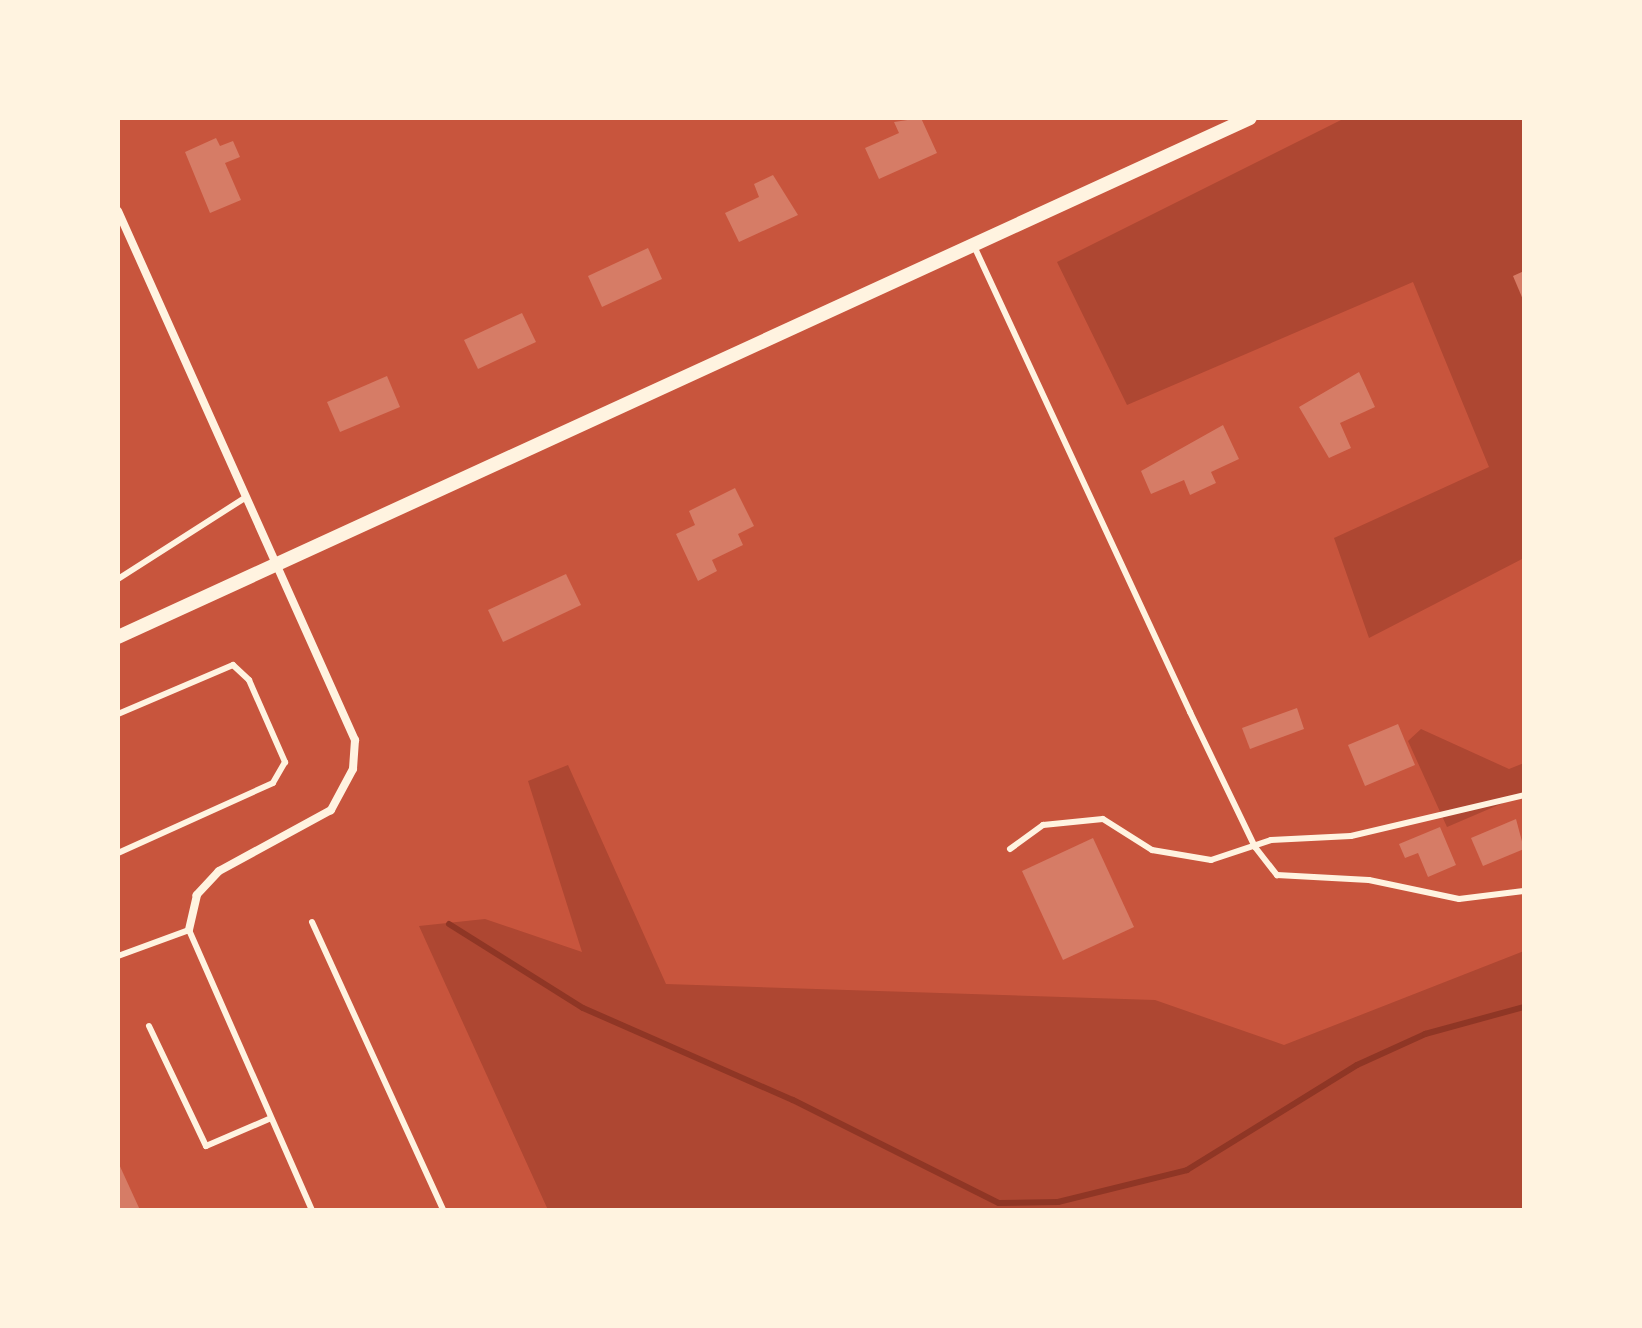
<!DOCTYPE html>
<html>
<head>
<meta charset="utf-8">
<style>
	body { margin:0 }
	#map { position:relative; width:1642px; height:1328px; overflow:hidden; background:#c8553d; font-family:"Alegreya Sans",sans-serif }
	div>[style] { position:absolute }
	.green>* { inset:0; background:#ae4732 }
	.stream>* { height:6px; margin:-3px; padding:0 3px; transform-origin:3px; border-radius:3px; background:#8f3625 }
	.building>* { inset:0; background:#d67c66 }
	.service>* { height:6px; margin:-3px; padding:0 3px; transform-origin:3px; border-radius:3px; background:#fff3e0 }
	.minor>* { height:8px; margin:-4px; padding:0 4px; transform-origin:4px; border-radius:4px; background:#fff3e0 }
	.tertiary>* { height:14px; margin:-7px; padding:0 7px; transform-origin:7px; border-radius:7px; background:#fff3e0 }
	span { translate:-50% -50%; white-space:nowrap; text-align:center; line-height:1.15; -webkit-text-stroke:6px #fff3e0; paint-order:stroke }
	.frame { position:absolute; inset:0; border:120px solid #fff3e0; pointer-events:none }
</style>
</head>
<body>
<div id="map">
	<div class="green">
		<div style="clip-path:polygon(1345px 118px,1524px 118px,1524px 558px,1369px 638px,1334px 538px,1489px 467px,1413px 282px,1127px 405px,1057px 262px)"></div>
		<div style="clip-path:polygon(1421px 729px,1509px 769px,1524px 763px,1524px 794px,1447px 827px,1408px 741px)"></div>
		<div style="clip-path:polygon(568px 765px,666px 984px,1155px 1000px,1284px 1045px,1524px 951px,1524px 1210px,548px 1210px,419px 926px,485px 919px,582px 952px,528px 781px)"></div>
	</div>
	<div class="stream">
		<div style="left:449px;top:924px;width:158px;rotate:32.1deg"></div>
		<div style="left:583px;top:1008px;width:229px;rotate:23.7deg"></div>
		<div style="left:793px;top:1100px;width:230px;rotate:26.6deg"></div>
		<div style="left:999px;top:1203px;width:59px;rotate:-1deg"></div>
		<div style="left:1058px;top:1202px;width:133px;rotate:-13.9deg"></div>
		<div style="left:1187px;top:1170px;width:200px;rotate:-31.7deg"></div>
		<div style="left:1357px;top:1065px;width:75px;rotate:-24.5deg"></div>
		<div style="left:1425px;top:1034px;width:103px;rotate:-15.3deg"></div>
	</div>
	<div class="building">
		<div style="clip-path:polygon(921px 118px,937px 153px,879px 179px,865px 148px,899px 133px,894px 122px)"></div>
		<div style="clip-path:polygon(216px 138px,220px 146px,233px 141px,240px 157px,225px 163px,241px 200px,210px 213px,185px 152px)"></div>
		<div style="clip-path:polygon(773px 175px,798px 215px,739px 242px,725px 213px,759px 197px,754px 184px)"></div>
		<div style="clip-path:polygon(648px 248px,662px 279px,602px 307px,588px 276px)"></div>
		<div style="clip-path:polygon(1524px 271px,1524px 302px,1513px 276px)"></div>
		<div style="clip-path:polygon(522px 313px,536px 342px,478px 369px,464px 340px)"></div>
		<div style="clip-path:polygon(1359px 372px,1375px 407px,1340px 423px,1351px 448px,1329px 458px,1299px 407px)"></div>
		<div style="clip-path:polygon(387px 376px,400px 407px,340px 432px,327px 402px)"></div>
		<div style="clip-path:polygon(1223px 425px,1239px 459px,1211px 472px,1216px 483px,1190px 495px,1184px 480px,1151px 494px,1141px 471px)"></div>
		<div style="clip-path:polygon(735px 488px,754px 526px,738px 534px,743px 545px,712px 560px,717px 571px,698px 581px,676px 534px,695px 525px,689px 511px)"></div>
		<div style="clip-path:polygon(566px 574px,581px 605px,503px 642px,488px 610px)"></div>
		<div style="clip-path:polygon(1297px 708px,1304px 729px,1250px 749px,1242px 728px)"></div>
		<div style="clip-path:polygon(1398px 724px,1415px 765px,1365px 786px,1348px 745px)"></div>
		<div style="clip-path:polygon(1516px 819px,1524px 849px,1483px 866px,1471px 838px)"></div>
		<div style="clip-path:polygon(1440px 827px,1456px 865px,1428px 877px,1418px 853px,1405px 858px,1399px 844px)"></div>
		<div style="clip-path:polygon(1093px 838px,1134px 927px,1063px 960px,1022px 871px)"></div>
		<div style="clip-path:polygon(118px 1162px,140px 1210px,118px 1210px)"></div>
	</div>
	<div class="service">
		<div style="left:974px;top:246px;width:514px;rotate:65.13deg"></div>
		<div style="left:1190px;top:712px;width:150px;rotate:64.3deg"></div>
		<div style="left:1255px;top:847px;width:36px;rotate:52deg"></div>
		<div style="left:1277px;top:875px;width:92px;rotate:3.1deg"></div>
		<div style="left:1369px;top:880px;width:92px;rotate:11.9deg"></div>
		<div style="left:1459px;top:899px;width:65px;rotate:-7deg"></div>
		<div style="left:118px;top:579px;width:152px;rotate:-32.6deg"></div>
		<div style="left:118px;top:714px;width:125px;rotate:-23.1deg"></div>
		<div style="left:233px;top:665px;width:22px;rotate:43deg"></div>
		<div style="left:249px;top:680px;width:90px;rotate:66.3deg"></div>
		<div style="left:285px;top:762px;width:24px;rotate:120deg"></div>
		<div style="left:273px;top:783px;width:170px;rotate:155.7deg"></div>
		<div style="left:1010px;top:849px;width:41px;rotate:-36deg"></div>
		<div style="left:1043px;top:825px;width:60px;rotate:-5.7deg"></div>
		<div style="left:1103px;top:819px;width:58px;rotate:32.3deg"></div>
		<div style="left:1152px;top:850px;width:60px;rotate:9.6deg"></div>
		<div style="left:1211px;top:860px;width:63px;rotate:-18.4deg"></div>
		<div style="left:1271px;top:840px;width:80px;rotate:-2.9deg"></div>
		<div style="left:1351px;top:836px;width:178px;rotate:-13.3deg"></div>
		<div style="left:312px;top:922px;width:316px;rotate:65.5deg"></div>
		<div style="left:118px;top:956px;width:76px;rotate:-20.1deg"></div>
		<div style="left:189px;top:930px;width:306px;rotate:66.3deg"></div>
		<div style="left:149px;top:1026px;width:133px;rotate:64.6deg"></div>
		<div style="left:206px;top:1146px;width:69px;rotate:-23.2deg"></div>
	</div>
	<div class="minor">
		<div style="left:118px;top:211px;width:580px;rotate:65.87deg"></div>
		<div style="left:355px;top:740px;width:29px;rotate:94deg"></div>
		<div style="left:353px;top:769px;width:47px;rotate:118.2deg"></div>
		<div style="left:331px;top:810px;width:128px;rotate:151.4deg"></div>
		<div style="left:219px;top:871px;width:33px;rotate:133deg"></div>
		<div style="left:197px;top:895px;width:36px;rotate:103deg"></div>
	</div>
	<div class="tertiary">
		<div style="left:118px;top:637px;width:1245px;rotate:-24.63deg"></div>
	</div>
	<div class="frame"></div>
</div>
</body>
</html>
